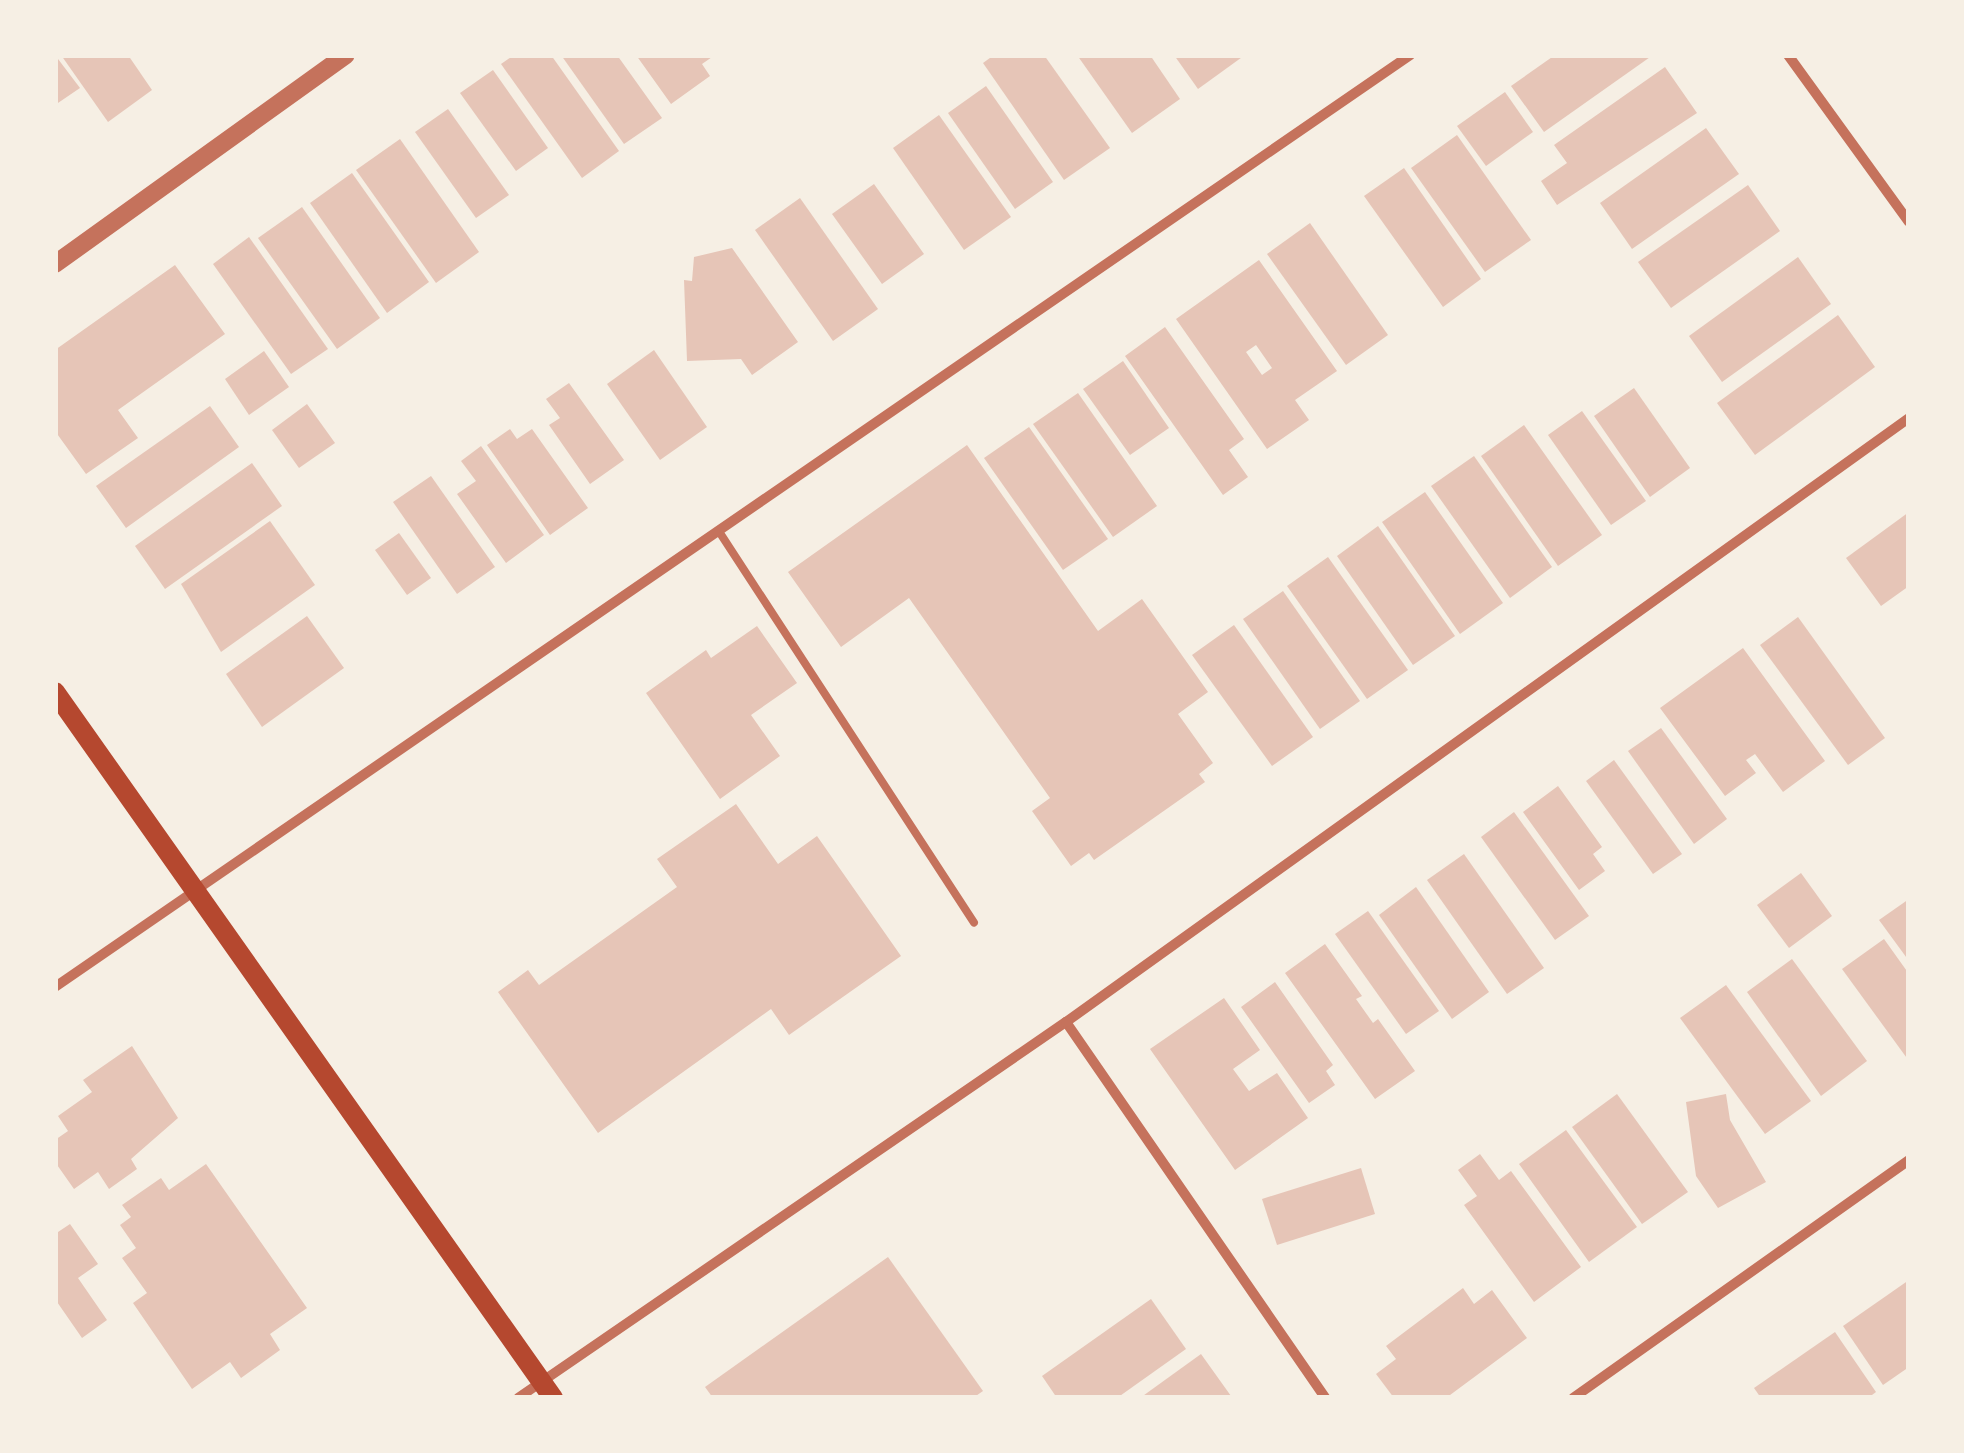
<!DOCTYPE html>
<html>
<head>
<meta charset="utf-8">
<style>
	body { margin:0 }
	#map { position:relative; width:1964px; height:1453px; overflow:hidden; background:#f6efe4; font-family:Karla,sans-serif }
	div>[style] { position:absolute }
	.building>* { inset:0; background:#e6c5b7 }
	.service>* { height:8px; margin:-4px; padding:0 4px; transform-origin:4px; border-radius:4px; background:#c5725c }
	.minor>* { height:10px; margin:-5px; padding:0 5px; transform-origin:5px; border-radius:5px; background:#c5725c }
	.tertiary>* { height:18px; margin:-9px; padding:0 9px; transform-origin:9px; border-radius:9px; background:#c5725c }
	.secondary>* { height:20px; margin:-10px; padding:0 10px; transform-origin:10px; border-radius:10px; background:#b5482f }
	span { translate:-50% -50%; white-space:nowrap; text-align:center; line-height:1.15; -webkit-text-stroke:8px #f6efe4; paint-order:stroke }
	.frame { position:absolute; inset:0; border:58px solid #f6efe4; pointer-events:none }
</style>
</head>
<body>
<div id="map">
	<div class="building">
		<div style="clip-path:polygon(55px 55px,80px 88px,55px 105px)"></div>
		<div style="clip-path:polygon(61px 55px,128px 55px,152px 90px,108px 122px)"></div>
		<div style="clip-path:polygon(514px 55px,551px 55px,619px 151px,582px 178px,501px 64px)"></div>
		<div style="clip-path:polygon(561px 55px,617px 55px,662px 118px,624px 144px)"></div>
		<div style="clip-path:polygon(636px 55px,715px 55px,702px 64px,710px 76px,671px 104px)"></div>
		<div style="clip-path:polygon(994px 55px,1044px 55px,1110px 148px,1064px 180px,983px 63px)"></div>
		<div style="clip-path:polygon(1077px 55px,1150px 55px,1180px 99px,1132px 133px)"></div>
		<div style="clip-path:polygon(1174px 55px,1245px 55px,1198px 89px)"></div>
		<div style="clip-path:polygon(1555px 55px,1653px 55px,1544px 132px,1511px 86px)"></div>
		<div style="clip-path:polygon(1665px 67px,1697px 113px,1557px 205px,1541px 181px,1567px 163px,1554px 145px)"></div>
		<div style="clip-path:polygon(493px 70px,548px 148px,516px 171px,460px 93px)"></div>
		<div style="clip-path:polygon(986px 86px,1053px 182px,1015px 209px,948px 113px)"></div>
		<div style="clip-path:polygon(1505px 92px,1533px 132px,1486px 166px,1457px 126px)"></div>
		<div style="clip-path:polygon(448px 109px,509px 195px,476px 218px,415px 132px)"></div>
		<div style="clip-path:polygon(939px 115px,1011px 217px,964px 250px,893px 148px)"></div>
		<div style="clip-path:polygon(1706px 128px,1739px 174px,1632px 249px,1600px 203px)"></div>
		<div style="clip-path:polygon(1457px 135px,1531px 240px,1485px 272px,1411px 168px)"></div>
		<div style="clip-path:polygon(400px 139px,479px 252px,436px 283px,356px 170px)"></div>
		<div style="clip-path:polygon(1404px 168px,1481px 279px,1443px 307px,1364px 196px)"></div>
		<div style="clip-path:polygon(352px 173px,429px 282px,387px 313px,310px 203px)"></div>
		<div style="clip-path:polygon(874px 184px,924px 254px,882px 284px,832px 214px)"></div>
		<div style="clip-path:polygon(1748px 185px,1780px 231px,1671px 308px,1638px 262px)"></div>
		<div style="clip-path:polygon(800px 198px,878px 309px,833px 341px,755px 230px)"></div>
		<div style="clip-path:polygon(302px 207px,380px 318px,337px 349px,258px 238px)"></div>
		<div style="clip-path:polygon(1310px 223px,1388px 335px,1346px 365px,1267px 254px)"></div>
		<div style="clip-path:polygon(249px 237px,328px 349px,291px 374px,213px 264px)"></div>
		<div style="clip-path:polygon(732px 248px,798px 342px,752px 375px,741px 359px,687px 361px,684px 280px,692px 281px,694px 257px)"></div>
		<div style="clip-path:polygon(1798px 257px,1831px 304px,1722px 382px,1689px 336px)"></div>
		<div style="clip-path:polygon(evenodd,1259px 260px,1337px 371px,1295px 400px,1309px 420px,1267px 449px,1176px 319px,1259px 260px,1256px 345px,1272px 368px,1262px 375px,1246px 352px,1256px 345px)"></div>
		<div style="clip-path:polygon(175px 265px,225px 334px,118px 410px,138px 438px,86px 474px,55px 431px,55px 350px)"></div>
		<div style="clip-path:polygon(1838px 315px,1875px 367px,1755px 455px,1717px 403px)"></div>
		<div style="clip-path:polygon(1165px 327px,1244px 439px,1229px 450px,1248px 477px,1223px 495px,1125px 356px)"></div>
		<div style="clip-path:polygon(654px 350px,707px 427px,660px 460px,607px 384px)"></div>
		<div style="clip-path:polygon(264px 351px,289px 387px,249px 415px,225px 379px)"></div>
		<div style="clip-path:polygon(1123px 361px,1169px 428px,1130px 455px,1083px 389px)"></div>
		<div style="clip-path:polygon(569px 383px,624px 460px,590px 484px,549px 425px,560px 418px,546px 399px)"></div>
		<div style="clip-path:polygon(1634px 388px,1690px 468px,1650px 497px,1594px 416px)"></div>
		<div style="clip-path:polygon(1078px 393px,1157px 506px,1113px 537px,1033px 424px)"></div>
		<div style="clip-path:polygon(307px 404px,335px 443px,299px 468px,272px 430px)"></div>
		<div style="clip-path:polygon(210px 406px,239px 447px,126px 528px,96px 486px)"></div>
		<div style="clip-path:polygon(1582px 411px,1646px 501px,1611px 525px,1548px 435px)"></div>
		<div style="clip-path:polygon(1524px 425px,1602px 535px,1558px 566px,1481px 456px)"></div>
		<div style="clip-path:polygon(1029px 427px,1108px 539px,1063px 570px,984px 458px)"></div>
		<div style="clip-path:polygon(510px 429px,517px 439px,532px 429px,588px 508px,550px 535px,487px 445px)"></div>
		<div style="clip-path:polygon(967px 445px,1098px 631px,1142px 599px,1208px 692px,1178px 714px,1213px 763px,1199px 774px,1205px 782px,1094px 860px,1089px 853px,1071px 866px,1032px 811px,1050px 798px,909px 598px,841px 647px,788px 572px)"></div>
		<div style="clip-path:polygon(481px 446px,544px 535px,506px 563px,457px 494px,476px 481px,461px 461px)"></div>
		<div style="clip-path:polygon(1474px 456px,1552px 567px,1510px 598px,1431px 486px)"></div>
		<div style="clip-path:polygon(252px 463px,282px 506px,165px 589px,135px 546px)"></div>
		<div style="clip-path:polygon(431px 476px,495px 567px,457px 594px,393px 502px)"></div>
		<div style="clip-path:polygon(1425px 492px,1503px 603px,1460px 634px,1382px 522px)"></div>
		<div style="clip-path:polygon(1909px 512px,1909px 586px,1881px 606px,1846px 558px)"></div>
		<div style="clip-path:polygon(270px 521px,315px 585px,221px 652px,181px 584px)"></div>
		<div style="clip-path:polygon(1378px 526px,1455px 636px,1413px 665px,1337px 556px)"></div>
		<div style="clip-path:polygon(399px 533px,431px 578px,407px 595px,375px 550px)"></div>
		<div style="clip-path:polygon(1328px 557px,1408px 670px,1367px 699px,1287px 586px)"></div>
		<div style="clip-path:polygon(1283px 591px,1360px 701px,1320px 729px,1243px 619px)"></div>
		<div style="clip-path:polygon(307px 616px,344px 668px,262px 727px,226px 674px)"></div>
		<div style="clip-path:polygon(1798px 617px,1885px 738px,1848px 765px,1760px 645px)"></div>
		<div style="clip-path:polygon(1234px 625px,1313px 737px,1272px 766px,1192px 655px)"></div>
		<div style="clip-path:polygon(757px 626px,797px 683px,751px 715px,780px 756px,720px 799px,646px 693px,706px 650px,711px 658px)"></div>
		<div style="clip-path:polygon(1743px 648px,1825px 761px,1783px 792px,1755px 754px,1746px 760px,1756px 773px,1725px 796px,1660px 708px)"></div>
		<div style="clip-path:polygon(1661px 728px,1727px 819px,1694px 844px,1628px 751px)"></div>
		<div style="clip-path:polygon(1614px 760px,1682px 854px,1653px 874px,1586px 781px)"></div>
		<div style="clip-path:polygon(1558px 786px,1602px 847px,1593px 854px,1605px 871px,1579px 890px,1523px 812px)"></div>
		<div style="clip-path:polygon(736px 804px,778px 864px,817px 836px,901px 956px,789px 1035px,771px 1009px,598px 1133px,498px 992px,528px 970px,539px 985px,677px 887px,657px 859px)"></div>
		<div style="clip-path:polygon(1514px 812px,1589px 916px,1555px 940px,1481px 837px)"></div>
		<div style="clip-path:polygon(1464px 854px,1544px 968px,1507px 994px,1427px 880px)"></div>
		<div style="clip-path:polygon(1801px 873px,1832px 916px,1789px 948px,1757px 905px)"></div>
		<div style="clip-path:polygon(1416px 887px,1489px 992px,1452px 1019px,1379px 915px)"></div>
		<div style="clip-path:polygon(1909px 899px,1909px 961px,1879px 920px)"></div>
		<div style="clip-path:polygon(1368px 911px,1439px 1011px,1406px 1034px,1335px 934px)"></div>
		<div style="clip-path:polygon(1884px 939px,1909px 974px,1909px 1061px,1842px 969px)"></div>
		<div style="clip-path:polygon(1325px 944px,1362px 996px,1356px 999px,1373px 1023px,1378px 1019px,1415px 1071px,1375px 1099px,1285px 973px)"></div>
		<div style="clip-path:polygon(1792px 959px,1867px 1061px,1821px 1096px,1747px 992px)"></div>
		<div style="clip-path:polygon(1275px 982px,1333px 1065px,1326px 1071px,1335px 1085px,1309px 1103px,1241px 1007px)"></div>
		<div style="clip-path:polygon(1726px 985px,1811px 1101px,1765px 1134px,1680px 1018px)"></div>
		<div style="clip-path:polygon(1224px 998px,1260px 1050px,1233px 1069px,1249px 1091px,1277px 1073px,1308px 1118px,1235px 1170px,1150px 1049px)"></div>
		<div style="clip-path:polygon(132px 1046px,178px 1118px,131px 1159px,137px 1169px,109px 1189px,98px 1172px,74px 1189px,55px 1162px,55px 1140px,68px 1131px,58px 1116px,92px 1092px,83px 1080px)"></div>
		<div style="clip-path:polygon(1617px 1094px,1688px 1192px,1642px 1224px,1572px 1127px)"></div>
		<div style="clip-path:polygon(1726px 1094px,1730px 1120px,1766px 1182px,1718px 1208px,1696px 1176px,1686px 1102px)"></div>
		<div style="clip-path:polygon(1566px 1130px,1637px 1227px,1589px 1262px,1519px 1164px)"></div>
		<div style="clip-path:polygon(1480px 1154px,1499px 1180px,1511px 1171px,1581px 1267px,1534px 1302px,1464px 1205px,1477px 1196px,1458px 1170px)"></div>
		<div style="clip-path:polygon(206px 1164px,307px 1308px,270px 1334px,280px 1350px,241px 1378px,230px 1362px,192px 1389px,133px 1303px,147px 1293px,122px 1258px,136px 1248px,120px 1225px,131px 1217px,122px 1205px,161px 1178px,169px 1190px)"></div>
		<div style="clip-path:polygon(1361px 1168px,1375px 1214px,1277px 1245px,1262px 1199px)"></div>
		<div style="clip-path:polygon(70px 1224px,98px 1264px,78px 1278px,107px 1320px,82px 1338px,55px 1299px,55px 1234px)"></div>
		<div style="clip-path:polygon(888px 1257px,983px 1391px,973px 1398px,713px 1398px,705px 1387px)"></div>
		<div style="clip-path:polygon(1909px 1280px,1909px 1367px,1883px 1385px,1843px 1326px)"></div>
		<div style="clip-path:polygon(1463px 1288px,1474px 1304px,1492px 1290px,1527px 1338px,1446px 1398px,1394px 1398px,1376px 1374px,1396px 1359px,1386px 1346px)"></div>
		<div style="clip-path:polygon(1151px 1299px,1186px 1349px,1117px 1398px,1057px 1398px,1042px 1376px)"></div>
		<div style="clip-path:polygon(1835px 1332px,1876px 1392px,1868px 1398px,1761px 1398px,1754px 1388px)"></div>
		<div style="clip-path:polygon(1201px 1354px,1231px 1396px,1140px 1398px)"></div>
	</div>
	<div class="service">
		<div style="left:720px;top:533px;width:465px;rotate:56.9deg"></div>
	</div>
	<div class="minor">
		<div style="left:1788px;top:55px;width:206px;rotate:54.1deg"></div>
		<div style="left:55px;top:987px;width:1645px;rotate:-34.52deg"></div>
		<div style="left:1066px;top:1022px;width:457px;rotate:55.4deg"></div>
		<div style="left:518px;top:1398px;width:665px;rotate:-34.46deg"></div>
		<div style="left:1066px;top:1022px;width:1037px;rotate:-35.62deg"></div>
		<div style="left:1573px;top:1398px;width:412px;rotate:-35.3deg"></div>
	</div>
	<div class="tertiary">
		<div style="left:55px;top:264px;width:358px;rotate:-35.7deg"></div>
	</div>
	<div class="secondary">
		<div style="left:55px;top:692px;width:864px;rotate:54.8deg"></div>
	</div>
	<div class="frame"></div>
</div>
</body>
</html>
